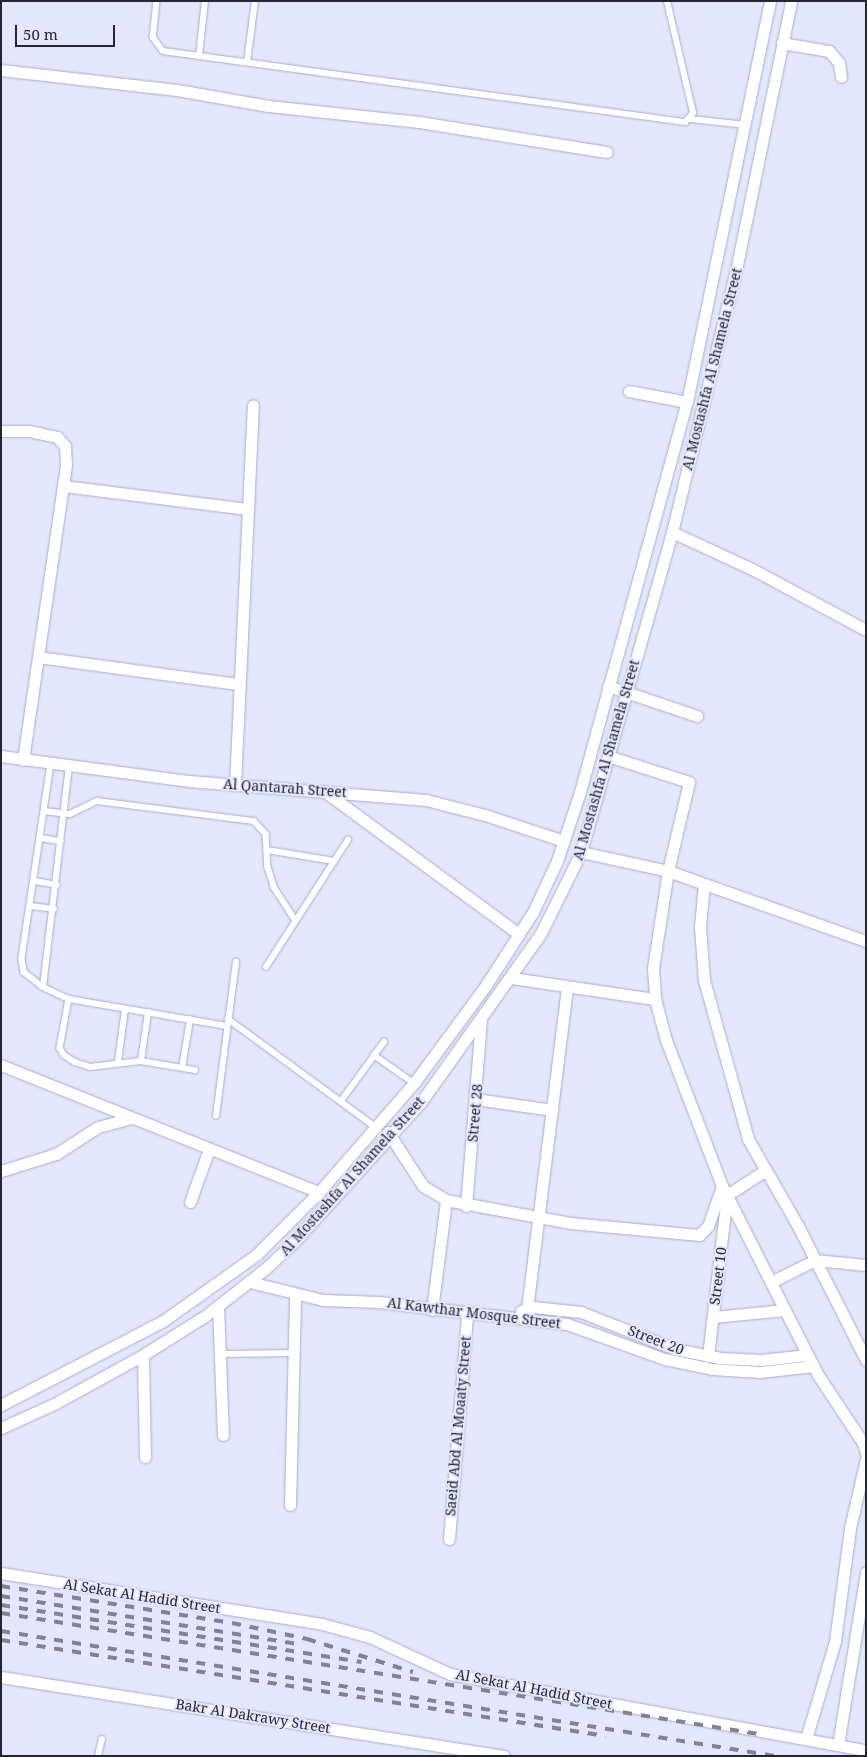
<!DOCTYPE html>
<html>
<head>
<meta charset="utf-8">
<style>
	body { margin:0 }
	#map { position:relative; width:867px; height:1757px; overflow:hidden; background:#e4e7fd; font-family:"Noto Serif",serif }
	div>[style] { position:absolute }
	.roads { filter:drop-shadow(0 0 1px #a8adcf) drop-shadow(0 0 1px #a8adcf) }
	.service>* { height:5.5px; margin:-2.75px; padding:0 2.75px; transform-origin:2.75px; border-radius:2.75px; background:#fff }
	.minor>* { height:11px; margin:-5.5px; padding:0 5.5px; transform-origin:5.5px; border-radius:5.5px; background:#fff }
	.rail>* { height:4px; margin-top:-2px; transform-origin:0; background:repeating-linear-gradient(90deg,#818395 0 9px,transparent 0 18px) }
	span { translate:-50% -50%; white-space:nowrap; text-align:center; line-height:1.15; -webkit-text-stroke:4px #e4e7fd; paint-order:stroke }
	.street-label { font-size:14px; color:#242633 }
	.frame { position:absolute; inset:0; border:2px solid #242633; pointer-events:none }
	.scale { position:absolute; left:15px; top:25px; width:100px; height:22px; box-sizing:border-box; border:2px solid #242633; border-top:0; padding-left:6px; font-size:15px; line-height:18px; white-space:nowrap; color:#242633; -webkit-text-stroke:4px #e4e7fd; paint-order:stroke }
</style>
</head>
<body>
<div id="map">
	<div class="roads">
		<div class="service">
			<div style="left:157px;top:1px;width:36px;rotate:96deg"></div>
			<div style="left:153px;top:37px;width:17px;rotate:54deg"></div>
			<div style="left:163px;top:51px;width:527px;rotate:7.75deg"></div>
			<div style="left:685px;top:122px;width:12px;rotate:-48deg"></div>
			<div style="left:693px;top:113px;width:115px;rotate:-103.1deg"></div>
			<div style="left:199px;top:56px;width:55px;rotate:-83.8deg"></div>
			<div style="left:247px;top:62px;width:62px;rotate:-82.5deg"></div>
			<div style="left:691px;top:119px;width:55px;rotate:6.2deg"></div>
			<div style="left:51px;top:764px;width:197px;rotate:98.5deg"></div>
			<div style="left:22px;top:959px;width:13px;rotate:81deg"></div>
			<div style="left:24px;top:972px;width:24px;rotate:38deg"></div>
			<div style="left:43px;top:987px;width:29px;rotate:25deg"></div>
			<div style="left:69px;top:999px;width:160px;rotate:9.7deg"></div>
			<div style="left:44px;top:811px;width:26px;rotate:7deg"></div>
			<div style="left:70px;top:814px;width:30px;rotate:-26deg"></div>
			<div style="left:97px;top:801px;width:158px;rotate:7.3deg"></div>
			<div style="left:254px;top:821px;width:18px;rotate:47deg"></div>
			<div style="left:266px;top:834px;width:33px;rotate:87deg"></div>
			<div style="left:268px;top:867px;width:21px;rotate:73deg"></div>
			<div style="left:274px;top:887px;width:40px;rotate:57.1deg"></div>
			<div style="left:41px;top:838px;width:20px;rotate:9deg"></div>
			<div style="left:267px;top:850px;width:68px;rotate:9.3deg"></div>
			<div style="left:35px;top:881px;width:22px;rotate:10deg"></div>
			<div style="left:31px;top:906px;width:23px;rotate:7deg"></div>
			<div style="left:266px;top:967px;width:151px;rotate:-57.2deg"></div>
			<div style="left:43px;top:987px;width:223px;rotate:-83.3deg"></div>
			<div style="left:69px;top:999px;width:50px;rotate:100.4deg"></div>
			<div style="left:60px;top:1048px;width:8px;rotate:60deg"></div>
			<div style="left:64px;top:1055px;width:13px;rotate:32deg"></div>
			<div style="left:75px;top:1062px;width:16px;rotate:18deg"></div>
			<div style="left:90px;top:1067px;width:51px;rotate:-6.7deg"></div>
			<div style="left:141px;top:1061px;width:55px;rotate:9.5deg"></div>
			<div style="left:228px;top:1019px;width:185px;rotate:36.2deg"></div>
			<div style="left:374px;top:1055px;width:49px;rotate:35deg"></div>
			<div style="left:141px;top:1061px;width:49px;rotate:-81.7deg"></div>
			<div style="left:118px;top:1062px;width:53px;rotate:-82.5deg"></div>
			<div style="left:182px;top:1068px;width:49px;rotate:-80.5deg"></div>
			<div style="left:341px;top:1101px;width:73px;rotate:-53.9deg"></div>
			<div style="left:216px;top:1116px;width:155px;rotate:-82.6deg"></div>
			<div style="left:220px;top:1354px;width:74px;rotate:-0.8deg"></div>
			<div style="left:98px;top:1756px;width:17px;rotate:-77deg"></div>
		</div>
		<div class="minor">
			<div style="left:782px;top:43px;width:48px;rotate:9.7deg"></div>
			<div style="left:829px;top:51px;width:16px;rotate:50deg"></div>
			<div style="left:839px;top:63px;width:14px;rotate:82deg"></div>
			<div style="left:1px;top:70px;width:177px;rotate:6.5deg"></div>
			<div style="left:177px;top:90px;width:93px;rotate:9.9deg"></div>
			<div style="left:269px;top:106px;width:151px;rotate:6.1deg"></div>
			<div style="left:419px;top:122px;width:190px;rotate:9.1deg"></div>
			<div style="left:629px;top:391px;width:59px;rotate:10.7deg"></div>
			<div style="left:1px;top:431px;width:28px"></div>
			<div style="left:29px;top:431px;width:29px;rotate:12deg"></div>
			<div style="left:57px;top:437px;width:12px;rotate:48deg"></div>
			<div style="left:65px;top:446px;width:19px;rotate:87deg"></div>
			<div style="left:66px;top:465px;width:298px;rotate:98.3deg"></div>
			<div style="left:63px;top:486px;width:186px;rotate:7.1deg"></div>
			<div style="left:672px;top:532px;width:88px;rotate:24.8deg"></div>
			<div style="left:752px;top:569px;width:129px;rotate:28.2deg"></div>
			<div style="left:38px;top:657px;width:203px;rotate:7.7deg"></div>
			<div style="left:608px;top:686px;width:94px;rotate:18.6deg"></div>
			<div style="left:1px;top:756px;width:190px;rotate:7.6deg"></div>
			<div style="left:189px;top:781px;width:238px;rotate:4.6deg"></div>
			<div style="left:426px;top:800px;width:61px;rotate:14.3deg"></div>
			<div style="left:485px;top:815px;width:83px;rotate:18.2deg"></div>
			<div style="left:608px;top:756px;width:85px;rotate:17.8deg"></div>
			<div style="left:689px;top:782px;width:91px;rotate:103.3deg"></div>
			<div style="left:668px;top:871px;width:98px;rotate:98.8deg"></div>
			<div style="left:653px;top:968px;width:31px;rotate:86deg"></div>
			<div style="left:655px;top:999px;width:42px;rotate:75deg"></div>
			<div style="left:666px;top:1040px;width:156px;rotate:69deg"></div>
			<div style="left:722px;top:1186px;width:212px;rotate:63.1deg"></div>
			<div style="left:818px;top:1375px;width:82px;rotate:56.5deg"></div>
			<div style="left:863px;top:1443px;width:10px;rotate:73deg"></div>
			<div style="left:235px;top:785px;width:380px;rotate:-87.3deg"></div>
			<div style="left:324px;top:791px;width:242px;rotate:36.3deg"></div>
			<div style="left:581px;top:852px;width:89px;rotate:12.3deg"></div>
			<div style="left:668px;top:871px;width:210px;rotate:19.5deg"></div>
			<div style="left:704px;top:884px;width:43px;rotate:95.3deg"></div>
			<div style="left:700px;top:927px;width:53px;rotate:85.7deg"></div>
			<div style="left:704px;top:980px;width:165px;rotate:74.5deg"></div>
			<div style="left:748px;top:1139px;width:100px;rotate:60.1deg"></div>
			<div style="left:798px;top:1226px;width:150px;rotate:63.1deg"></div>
			<div style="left:512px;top:978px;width:145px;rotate:8.4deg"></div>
			<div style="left:1px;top:1065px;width:342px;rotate:21.8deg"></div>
			<div style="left:476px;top:1099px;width:77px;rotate:8.2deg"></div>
			<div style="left:388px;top:1132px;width:64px;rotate:57.1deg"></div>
			<div style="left:423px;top:1186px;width:27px;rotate:31deg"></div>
			<div style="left:446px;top:1200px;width:126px;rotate:10.5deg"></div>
			<div style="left:570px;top:1223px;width:130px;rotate:5.3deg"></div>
			<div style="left:699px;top:1235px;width:13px;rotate:-45deg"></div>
			<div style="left:708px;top:1226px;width:42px;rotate:-70.7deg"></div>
			<div style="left:1px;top:1171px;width:58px;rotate:-17.2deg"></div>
			<div style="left:56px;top:1154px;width:50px;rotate:-32.7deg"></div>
			<div style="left:98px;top:1127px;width:34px;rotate:-15deg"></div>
			<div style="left:190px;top:1202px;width:56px;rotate:-70.3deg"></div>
			<div style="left:466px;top:1206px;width:186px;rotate:-85.4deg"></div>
			<div style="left:250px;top:1282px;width:75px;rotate:13.9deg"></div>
			<div style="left:323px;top:1300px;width:56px;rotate:2deg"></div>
			<div style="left:379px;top:1302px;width:189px;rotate:6.7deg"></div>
			<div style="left:567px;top:1324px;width:104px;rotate:19.7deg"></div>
			<div style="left:665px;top:1359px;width:48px;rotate:12deg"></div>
			<div style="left:712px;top:1369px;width:48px;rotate:3.6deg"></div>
			<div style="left:760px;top:1372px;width:54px;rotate:-6.3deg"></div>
			<div style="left:771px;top:1282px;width:49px;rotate:-26.6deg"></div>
			<div style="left:815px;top:1260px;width:51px;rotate:5.6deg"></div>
			<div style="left:218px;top:1306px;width:129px;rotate:87.8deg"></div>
			<div style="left:527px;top:1309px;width:324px;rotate:-82.9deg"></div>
			<div style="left:432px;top:1310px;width:111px;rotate:-82.7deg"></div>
			<div style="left:521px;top:1311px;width:13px;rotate:-18deg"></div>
			<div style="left:533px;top:1307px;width:48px;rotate:5.9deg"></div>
			<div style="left:581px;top:1312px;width:101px;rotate:21.5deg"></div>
			<div style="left:675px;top:1349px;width:46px;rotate:11.3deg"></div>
			<div style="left:720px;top:1358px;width:41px;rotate:2.8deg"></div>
			<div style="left:761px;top:1360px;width:47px;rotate:-6.1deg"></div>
			<div style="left:713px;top:1317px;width:72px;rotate:-5.6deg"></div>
			<div style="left:143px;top:1355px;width:102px;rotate:88.9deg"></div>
			<div style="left:708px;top:1356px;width:162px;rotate:-83.3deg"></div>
			<div style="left:727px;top:1195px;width:46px;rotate:-32.7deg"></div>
			<div style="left:1px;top:1405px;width:182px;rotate:-27.4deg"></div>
			<div style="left:163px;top:1321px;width:114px;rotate:-35.4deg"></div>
			<div style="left:256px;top:1255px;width:89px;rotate:-45deg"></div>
			<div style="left:319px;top:1192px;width:145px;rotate:-48.9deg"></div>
			<div style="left:414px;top:1083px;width:122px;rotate:-53.7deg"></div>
			<div style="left:486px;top:985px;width:87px;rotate:-57.2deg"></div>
			<div style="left:533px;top:912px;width:56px;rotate:-64.8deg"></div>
			<div style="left:557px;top:861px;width:73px;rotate:-71.6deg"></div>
			<div style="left:580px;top:792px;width:404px;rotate:-74.7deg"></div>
			<div style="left:687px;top:402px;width:409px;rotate:-78.3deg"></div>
			<div style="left:1px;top:1428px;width:58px;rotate:-24.4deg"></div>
			<div style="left:54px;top:1404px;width:102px;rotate:-28.8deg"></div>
			<div style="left:143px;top:1355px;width:73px;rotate:-32.2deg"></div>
			<div style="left:205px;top:1316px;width:76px;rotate:-38.1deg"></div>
			<div style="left:265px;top:1269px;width:40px;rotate:-43deg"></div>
			<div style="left:294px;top:1242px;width:189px;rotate:-47.8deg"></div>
			<div style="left:421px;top:1102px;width:207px;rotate:-54.6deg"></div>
			<div style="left:541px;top:933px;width:90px;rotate:-63.7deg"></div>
			<div style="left:581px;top:852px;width:333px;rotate:-74.1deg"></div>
			<div style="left:672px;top:532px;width:270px;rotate:-76.3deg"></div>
			<div style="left:736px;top:270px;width:275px;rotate:-78.4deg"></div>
			<div style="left:290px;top:1505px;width:210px;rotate:-88.6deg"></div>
			<div style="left:449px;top:1539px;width:226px;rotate:-85.4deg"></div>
			<div style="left:1px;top:1573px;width:325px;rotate:9deg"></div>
			<div style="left:322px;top:1624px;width:50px;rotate:15.2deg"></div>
			<div style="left:370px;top:1637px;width:88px;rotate:24.8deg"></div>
			<div style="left:450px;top:1674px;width:423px;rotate:10.4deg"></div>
			<div style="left:1px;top:1677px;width:509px;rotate:8.93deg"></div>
			<div style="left:806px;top:1739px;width:102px;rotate:-73.5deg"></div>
			<div style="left:835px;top:1641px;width:114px;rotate:-82.4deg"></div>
			<div style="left:850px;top:1528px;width:71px;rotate:-76.9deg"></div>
			<div style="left:838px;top:1745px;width:175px;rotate:-80.8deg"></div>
		</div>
	</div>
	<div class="rail">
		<div style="left:1px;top:1586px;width:234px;rotate:9.1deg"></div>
		<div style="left:232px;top:1623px;width:77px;rotate:12deg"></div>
		<div style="left:307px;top:1639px;width:111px;rotate:17.3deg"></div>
		<div style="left:1px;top:1596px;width:302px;rotate:9.2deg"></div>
		<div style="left:1px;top:1605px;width:365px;rotate:9deg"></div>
		<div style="left:1px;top:1613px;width:767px;rotate:9.08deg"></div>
		<div style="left:1px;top:1631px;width:784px;rotate:9.17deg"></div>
		<div style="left:1px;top:1640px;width:612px;rotate:9.03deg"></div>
	</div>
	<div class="street-label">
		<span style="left:712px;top:369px;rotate:-76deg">Al Mostashfa Al Shamela Street</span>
		<span style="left:606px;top:760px;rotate:-74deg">Al Mostashfa Al Shamela Street</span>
		<span style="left:285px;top:788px;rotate:4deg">Al Qantarah Street</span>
		<span style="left:475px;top:1113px;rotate:-85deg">Street 28</span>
		<span style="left:352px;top:1176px;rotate:-48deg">Al Mostashfa Al Shamela Street</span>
		<span style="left:718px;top:1276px;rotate:-83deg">Street 10</span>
		<span style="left:474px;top:1313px;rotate:7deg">Al Kawthar Mosque Street</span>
		<span style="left:656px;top:1340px;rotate:21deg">Street 20</span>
		<span style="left:458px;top:1426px;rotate:-85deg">Saeid Abd Al Moaaty Street</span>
		<span style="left:142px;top:1596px;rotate:9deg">Al Sekat Al Hadid Street</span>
		<span style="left:534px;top:1689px;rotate:11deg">Al Sekat Al Hadid Street</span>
		<span style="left:253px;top:1716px;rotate:9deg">Bakr Al Dakrawy Street</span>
	</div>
	<div class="frame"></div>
	<div class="scale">50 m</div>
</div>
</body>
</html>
